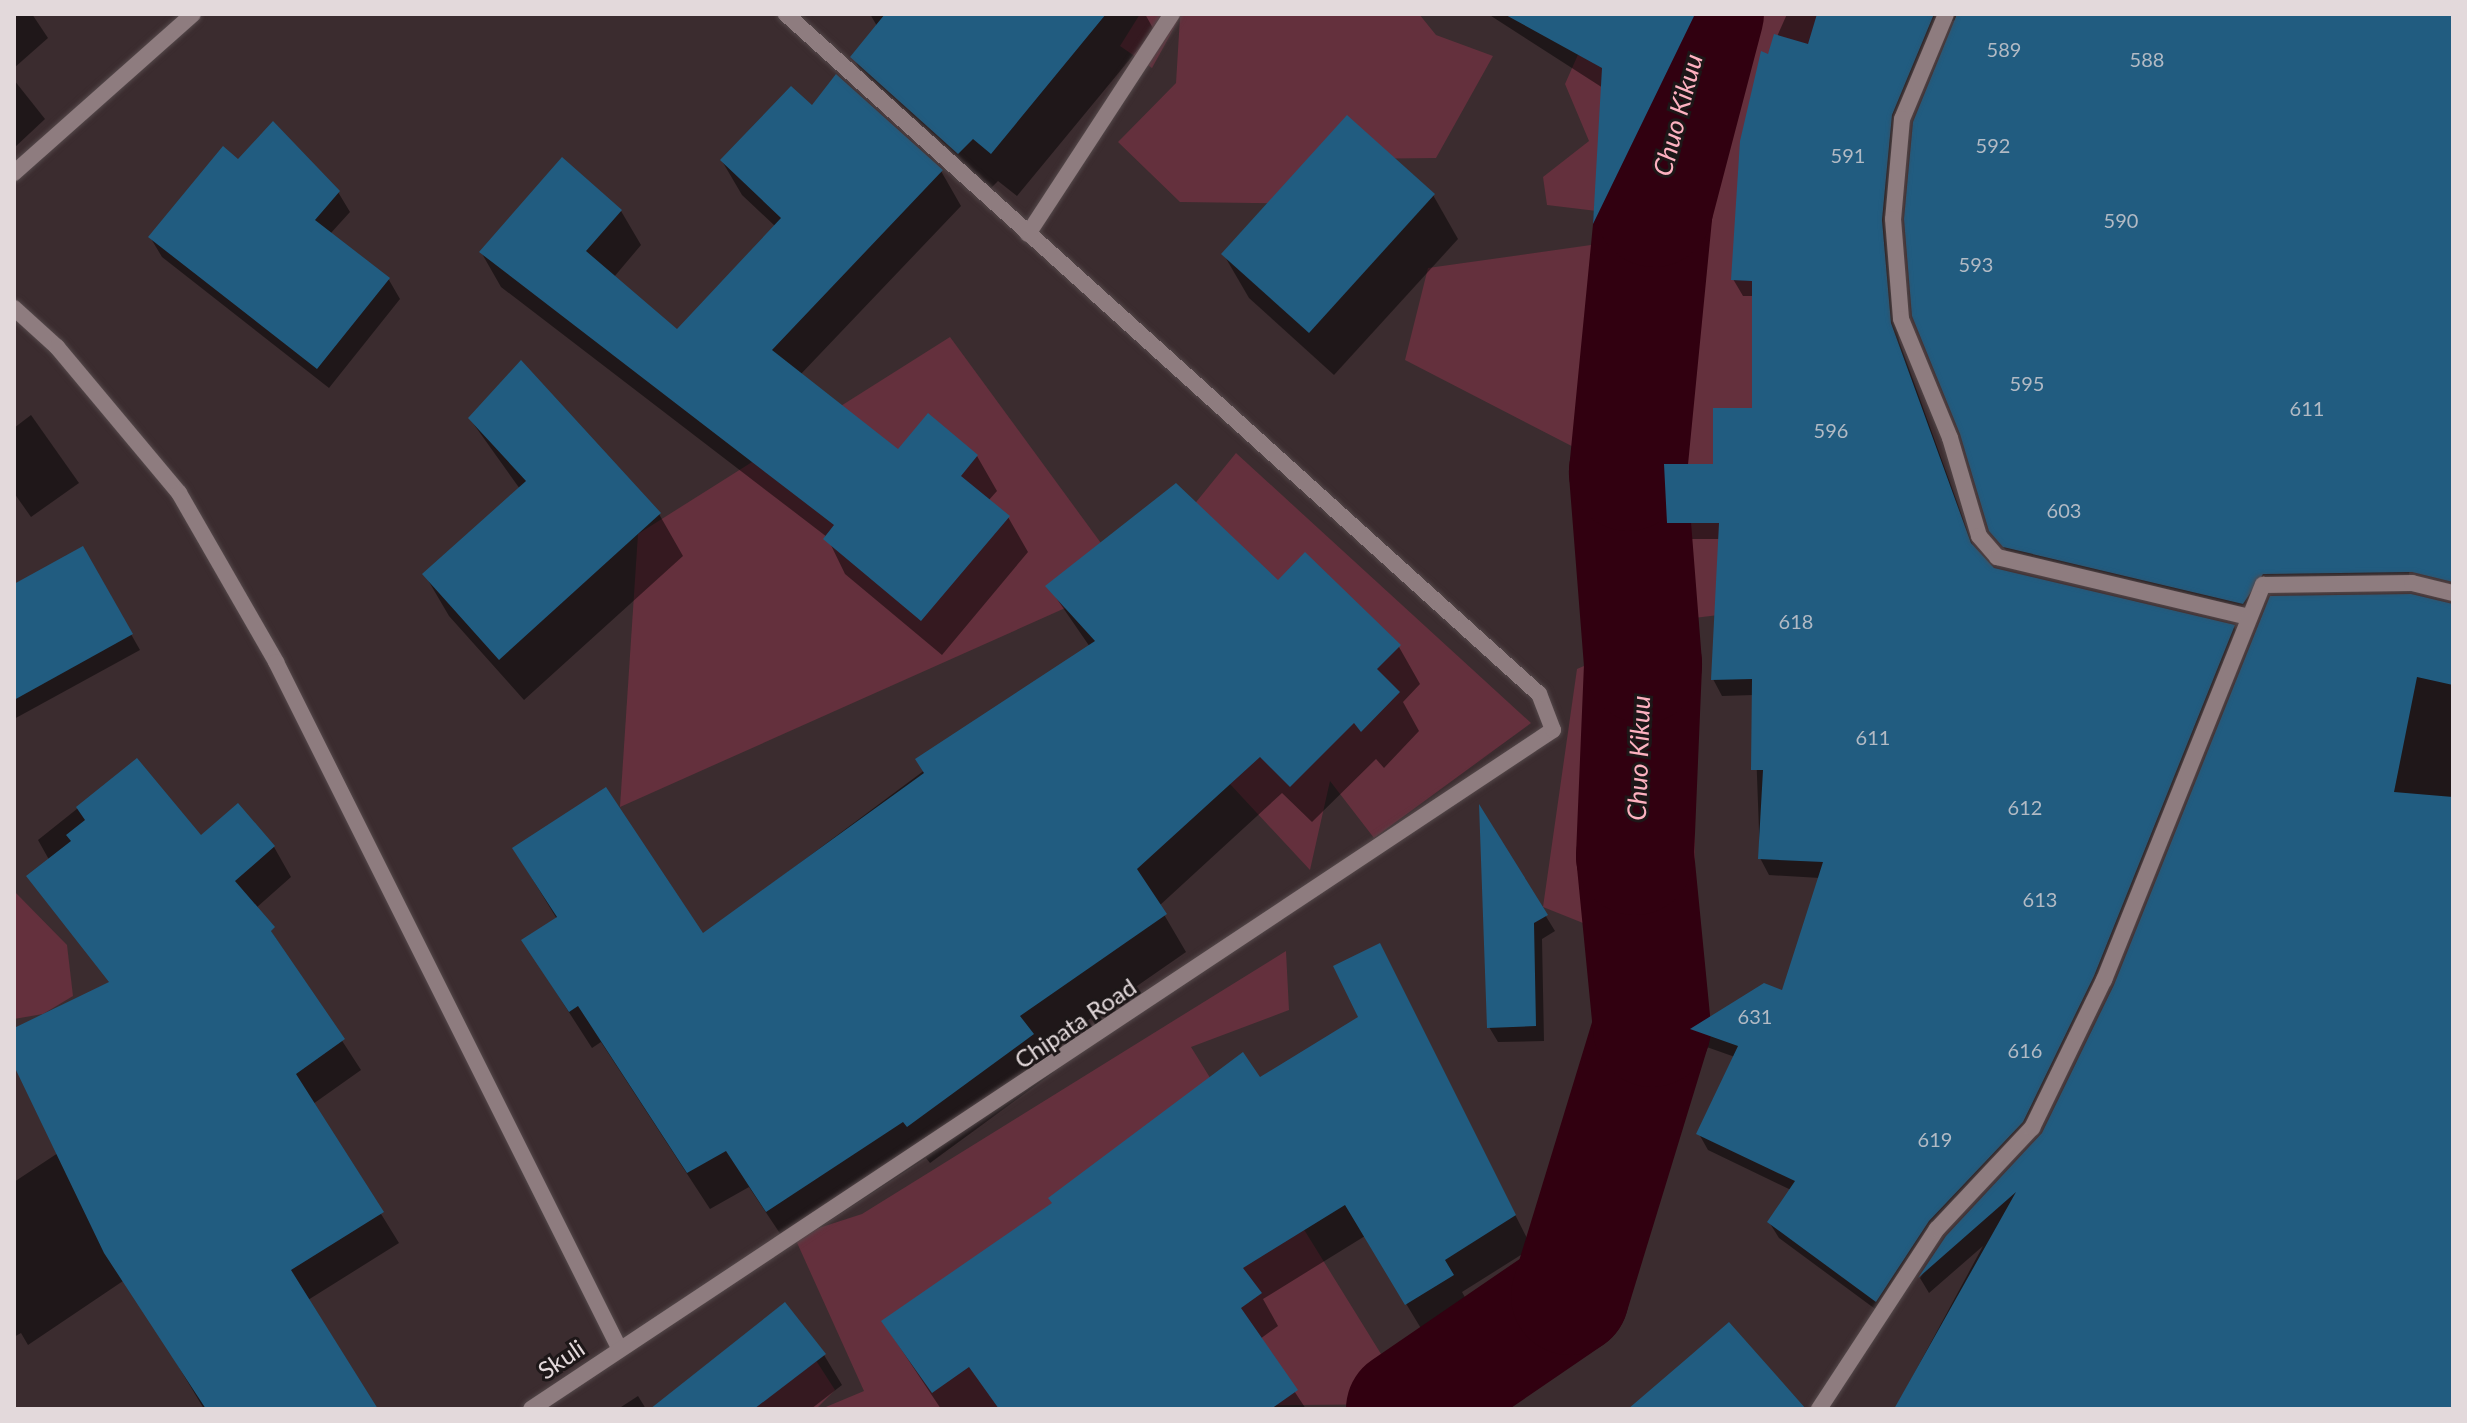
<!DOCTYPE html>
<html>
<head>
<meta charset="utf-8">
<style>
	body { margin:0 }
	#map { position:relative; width:2467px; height:1423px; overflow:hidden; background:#3b2c2f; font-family:Lato,sans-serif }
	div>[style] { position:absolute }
	.green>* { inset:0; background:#64303d }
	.shadow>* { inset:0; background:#0007 }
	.river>* { height:118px; margin:-59px; padding:0 59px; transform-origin:59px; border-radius:59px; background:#310010 }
	.building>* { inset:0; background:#215c80 }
	.roads { filter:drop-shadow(0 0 2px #54484a) drop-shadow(0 0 2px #54484a) }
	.street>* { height:16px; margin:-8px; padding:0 8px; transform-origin:8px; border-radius:8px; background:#8e7c7f }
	span { translate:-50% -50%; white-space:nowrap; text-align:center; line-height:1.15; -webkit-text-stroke:6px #1d1718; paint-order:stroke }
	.number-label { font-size:20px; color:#b2bac4 }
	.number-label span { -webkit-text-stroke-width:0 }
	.street-label { font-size:24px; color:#e3d9db }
	.water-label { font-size:26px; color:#fdb1c0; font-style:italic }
	.frame { position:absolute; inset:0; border:16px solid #e3d9db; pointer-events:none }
</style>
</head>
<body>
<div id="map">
	<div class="green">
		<div style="clip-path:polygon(1140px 14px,1419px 14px,1436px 35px,1493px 56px,1436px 158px,1350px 159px,1331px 204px,1180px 202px,1118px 142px,1176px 83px,1180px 17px,1152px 68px,1120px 46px)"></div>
		<div style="clip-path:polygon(1596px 14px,1840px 14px,1816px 603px,1694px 618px,1695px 916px,1658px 954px,1672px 1071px,1599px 1157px,1588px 925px,1543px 907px,1577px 669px,1691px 619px,1684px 619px,1670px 564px,1650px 576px,1591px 456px,1405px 360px,1428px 268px,1626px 240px,1638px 216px,1547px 205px,1543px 177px,1589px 141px,1565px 84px)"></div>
		<div style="clip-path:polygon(950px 337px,1128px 580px,620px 807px,638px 534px)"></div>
		<div style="clip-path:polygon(1236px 453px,1531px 723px,1374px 838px,1330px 781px,1310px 870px,1110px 655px,1136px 576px)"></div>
		<div style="clip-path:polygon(14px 891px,67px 945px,73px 996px,43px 1014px,14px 1019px)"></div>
		<div style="clip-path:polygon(1286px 951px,1289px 1010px,1191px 1047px,1412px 1404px,821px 1409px,864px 1391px,794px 1236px,862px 1214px)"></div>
		<div style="clip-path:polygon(797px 1331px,835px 1390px,816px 1409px,712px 1409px)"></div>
	</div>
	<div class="shadow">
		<div style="clip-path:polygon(14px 14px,32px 14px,48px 38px,14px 68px)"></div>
		<div style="clip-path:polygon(870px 14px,1145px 14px,1154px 30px,1017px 196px,998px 181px,983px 196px,878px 101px,853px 57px,877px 26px)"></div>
		<div style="clip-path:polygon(1488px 14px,1681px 14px,1710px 51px,1612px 252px,1595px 223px,1603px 88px)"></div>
		<div style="clip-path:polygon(1787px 14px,2453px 14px,2453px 539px,2414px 540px,2407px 588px,2271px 590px,2253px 620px,2015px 563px,1991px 530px,1956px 20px,1948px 22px,1900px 133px,1890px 238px,1899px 341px,1974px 549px,1993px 570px,2234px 627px,2243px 643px,2032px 1139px,1938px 1238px,1886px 1317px,1779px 1238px,1769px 1222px,1791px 1190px,1708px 1150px,1699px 1134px,1735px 1057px,1701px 1045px,1692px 1029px,1783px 992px,1820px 878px,1769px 875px,1760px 858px,1754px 695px,1722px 696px,1713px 679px,1720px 539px,1678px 539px,1669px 522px,1754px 410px,1754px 296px,1743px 296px,1733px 279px,1768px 57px)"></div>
		<div style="clip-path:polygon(14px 80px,45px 119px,14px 148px)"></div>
		<div style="clip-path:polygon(812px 108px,941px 171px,961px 206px,800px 375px,898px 452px,977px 456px,997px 491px,988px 501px,1008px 517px,1028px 552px,942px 655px,845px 574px,827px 537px,501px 287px,481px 252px,621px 211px,641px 245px,614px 277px,677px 331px,776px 227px,742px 195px,722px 161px)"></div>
		<div style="clip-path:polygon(238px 162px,338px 192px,350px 212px,330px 234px,389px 280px,400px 299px,329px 388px,162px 257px,150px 237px)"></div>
		<div style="clip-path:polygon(1433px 195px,1458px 239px,1334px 375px,1249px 298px,1224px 255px)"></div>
		<div style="clip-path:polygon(31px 415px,79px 483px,31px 517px,14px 493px,14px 428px)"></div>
		<div style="clip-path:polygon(470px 419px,659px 514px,683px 556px,524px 700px,449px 616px,425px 575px,520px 489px)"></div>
		<div style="clip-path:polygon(82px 548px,140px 650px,14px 719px,14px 586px)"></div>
		<div style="clip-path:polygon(1278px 582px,1399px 647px,1420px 684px,1403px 702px,1419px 731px,1384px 768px,1376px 759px,1312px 822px,1282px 793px,1159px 906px,1186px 952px,1042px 1052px,1054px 1072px,930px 1163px,926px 1158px,789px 1247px,749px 1187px,710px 1209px,601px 1042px,592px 1048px,523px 941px,557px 919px,514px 849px,702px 936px,1090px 647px,1048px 586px)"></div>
		<div style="clip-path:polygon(2453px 632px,2453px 1409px,1895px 1409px,1983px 1246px,1929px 1293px,1920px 1278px,1947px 1237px,2043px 1134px)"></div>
		<div style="clip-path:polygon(137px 761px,201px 838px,274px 847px,291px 877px,256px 908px,361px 1070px,313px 1104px,399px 1243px,308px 1300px,376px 1409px,204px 1409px,126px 1279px,28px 1345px,21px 1333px,14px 1337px,14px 1182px,58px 1153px,14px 1061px,14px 1031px,119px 985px,38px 840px)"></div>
		<div style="clip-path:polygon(1481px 811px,1555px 931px,1542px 939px,1544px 1041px,1498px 1042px,1489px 1027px)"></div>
		<div style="clip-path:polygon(1379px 946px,1532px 1248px,1462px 1292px,1471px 1308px,1425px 1335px,1365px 1236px,1263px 1299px,1278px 1326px,1260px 1339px,1306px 1409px,941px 1409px,883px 1322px,1361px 1018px)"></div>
		<div style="clip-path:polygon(824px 1355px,842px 1385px,811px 1409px,653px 1409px)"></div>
		<div style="clip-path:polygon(638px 1396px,646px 1409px,618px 1409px)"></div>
	</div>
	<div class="river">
		<div style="left:1405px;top:1409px;width:200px;rotate:-34.4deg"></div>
		<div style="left:1570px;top:1296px;width:280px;rotate:-73deg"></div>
		<div style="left:1652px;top:1028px;width:173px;rotate:-95.6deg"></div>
		<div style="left:1635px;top:856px;width:192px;rotate:-87.6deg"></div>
		<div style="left:1643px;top:664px;width:193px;rotate:-94.5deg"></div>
		<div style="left:1628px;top:472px;width:265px;rotate:-84.4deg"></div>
		<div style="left:1654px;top:208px;width:201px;rotate:-75.3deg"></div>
	</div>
	<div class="building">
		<div style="clip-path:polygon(885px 14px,1106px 14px,991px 154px,973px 139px,958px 154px,850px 57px)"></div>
		<div style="clip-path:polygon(1504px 14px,1695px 14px,1593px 224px,1602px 68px)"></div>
		<div style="clip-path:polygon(1817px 14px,1934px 14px,1892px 115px,1882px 220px,1891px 323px,1971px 543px,1994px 568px,2235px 625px,2094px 976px,2023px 1122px,1929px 1221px,1876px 1302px,1767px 1222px,1795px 1181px,1696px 1134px,1738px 1046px,1690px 1029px,1764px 983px,1782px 990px,1823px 862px,1758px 859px,1763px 770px,1751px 770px,1752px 679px,1711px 680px,1719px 523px,1667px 523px,1664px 464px,1713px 464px,1713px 408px,1752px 408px,1752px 281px,1731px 280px,1740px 141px,1761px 51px,1768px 54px,1774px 34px,1808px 44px)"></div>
		<div style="clip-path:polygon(1957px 14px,2453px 14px,2453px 582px,2412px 572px,2263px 574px,2243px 604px,2003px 547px,1989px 531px,1960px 434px,1912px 316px,1904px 219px,1913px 122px)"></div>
		<div style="clip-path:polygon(836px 74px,943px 170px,772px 350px,898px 449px,928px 413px,978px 455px,961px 476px,1010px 516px,921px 621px,823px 539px,834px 525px,479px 252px,562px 157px,622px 210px,586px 251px,677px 329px,781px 218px,720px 160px,791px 86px,812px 105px)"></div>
		<div style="clip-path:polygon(1347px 115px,1435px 194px,1309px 333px,1221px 254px)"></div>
		<div style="clip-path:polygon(273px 121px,340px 191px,315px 220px,390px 278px,317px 369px,148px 237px,223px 146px,238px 159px)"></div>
		<div style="clip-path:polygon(521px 360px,661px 513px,499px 660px,422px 574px,526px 481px,468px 418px)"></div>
		<div style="clip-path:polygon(1176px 483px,1278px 580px,1305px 552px,1401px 645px,1377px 669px,1400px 692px,1361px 732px,1354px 723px,1290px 787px,1260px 757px,1137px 869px,1167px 914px,1020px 1016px,1034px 1034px,907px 1127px,903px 1122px,766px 1212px,726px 1151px,687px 1173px,578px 1006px,569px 1012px,521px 940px,557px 917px,512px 848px,606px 787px,703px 933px,924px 773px,915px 759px,1095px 641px,1045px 586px)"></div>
		<div style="clip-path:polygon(83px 546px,133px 634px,14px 700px,14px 584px)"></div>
		<div style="clip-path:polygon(2411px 594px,2453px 604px,2453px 685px,2417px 677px,2394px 792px,2453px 797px,2453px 1409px,1894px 1409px,2016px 1192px,1918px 1278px,1946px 1236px,2042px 1133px,2114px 985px,2270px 596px)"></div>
		<div style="clip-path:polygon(137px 758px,201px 835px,238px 803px,275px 846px,235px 881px,275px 927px,271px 931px,345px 1039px,296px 1074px,384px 1212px,291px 1270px,378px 1409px,206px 1409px,104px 1253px,14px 1066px,14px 1028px,109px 982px,26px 876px,71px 841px,66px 835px,85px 820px,76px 807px)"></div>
		<div style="clip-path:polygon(1479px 804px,1548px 915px,1534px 923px,1536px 1026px,1487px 1028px)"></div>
		<div style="clip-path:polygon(1380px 943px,1516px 1215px,1445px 1260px,1454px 1275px,1405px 1305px,1345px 1205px,1243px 1268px,1262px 1293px,1241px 1308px,1298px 1390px,1271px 1409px,999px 1409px,969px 1367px,932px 1393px,881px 1321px,1052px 1203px,1048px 1198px,1243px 1052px,1260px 1077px,1358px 1017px,1333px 966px)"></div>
		<div style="clip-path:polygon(785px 1302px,826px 1354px,754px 1409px,650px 1409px)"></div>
		<div style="clip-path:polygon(1729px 1322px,1806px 1409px,1628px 1409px,1691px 1355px)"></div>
	</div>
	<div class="roads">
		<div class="street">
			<div style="left:1946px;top:14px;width:114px;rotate:112.7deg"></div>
			<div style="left:1902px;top:119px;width:100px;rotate:95.1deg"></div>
			<div style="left:1893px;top:219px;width:100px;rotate:85.4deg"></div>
			<div style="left:1901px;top:319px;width:129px;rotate:67.6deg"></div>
			<div style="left:1950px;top:438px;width:102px;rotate:73.5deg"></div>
			<div style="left:1979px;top:536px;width:28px;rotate:49deg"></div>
			<div style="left:1997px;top:557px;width:259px;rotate:13.4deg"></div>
			<div style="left:14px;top:173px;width:239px;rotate:-41.6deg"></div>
			<div style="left:1028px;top:234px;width:263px;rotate:-56.8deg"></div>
			<div style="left:14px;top:308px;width:58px;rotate:42.2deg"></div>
			<div style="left:57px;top:347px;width:190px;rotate:50.1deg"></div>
			<div style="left:179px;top:493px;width:195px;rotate:60.1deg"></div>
			<div style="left:276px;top:662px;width:767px;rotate:63.43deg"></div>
			<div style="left:531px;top:1409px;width:1227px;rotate:-33.6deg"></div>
			<div style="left:1553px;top:730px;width:39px;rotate:-111deg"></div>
			<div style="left:1539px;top:694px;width:1015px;rotate:-137.92deg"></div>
			<div style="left:1819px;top:1409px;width:215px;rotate:-56.8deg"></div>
			<div style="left:1937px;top:1229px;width:139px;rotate:-46.8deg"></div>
			<div style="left:2032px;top:1128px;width:165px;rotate:-64.1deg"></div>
			<div style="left:2104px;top:980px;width:426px;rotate:-68.1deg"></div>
			<div style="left:2263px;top:585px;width:149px;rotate:-0.8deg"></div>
			<div style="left:2412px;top:583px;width:42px;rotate:13.7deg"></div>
		</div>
	</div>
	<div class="number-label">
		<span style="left:2004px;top:49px">589</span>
		<span style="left:2147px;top:59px">588</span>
		<span style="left:1993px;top:145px">592</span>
		<span style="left:1848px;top:155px">591</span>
		<span style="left:2121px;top:220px">590</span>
		<span style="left:1976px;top:264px">593</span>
		<span style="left:2027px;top:383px">595</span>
		<span style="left:2307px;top:408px">611</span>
		<span style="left:1831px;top:430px">596</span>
		<span style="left:2064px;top:510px">603</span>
		<span style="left:1796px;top:621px">618</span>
		<span style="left:1873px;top:737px">611</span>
		<span style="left:2025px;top:807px">612</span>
		<span style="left:2040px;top:899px">613</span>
		<span style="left:1755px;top:1016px">631</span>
		<span style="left:2025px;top:1050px">616</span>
		<span style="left:1935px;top:1139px">619</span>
	</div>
	<div class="street-label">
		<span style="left:1075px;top:1023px;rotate:-34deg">Chipata Road</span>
		<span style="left:561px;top:1359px;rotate:-34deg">Skuli</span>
	</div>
	<div class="water-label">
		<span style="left:1678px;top:115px;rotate:-75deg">Chuo Kikuu</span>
		<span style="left:1639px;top:758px;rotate:-88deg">Chuo Kikuu</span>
	</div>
	<div class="frame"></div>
</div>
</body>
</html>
